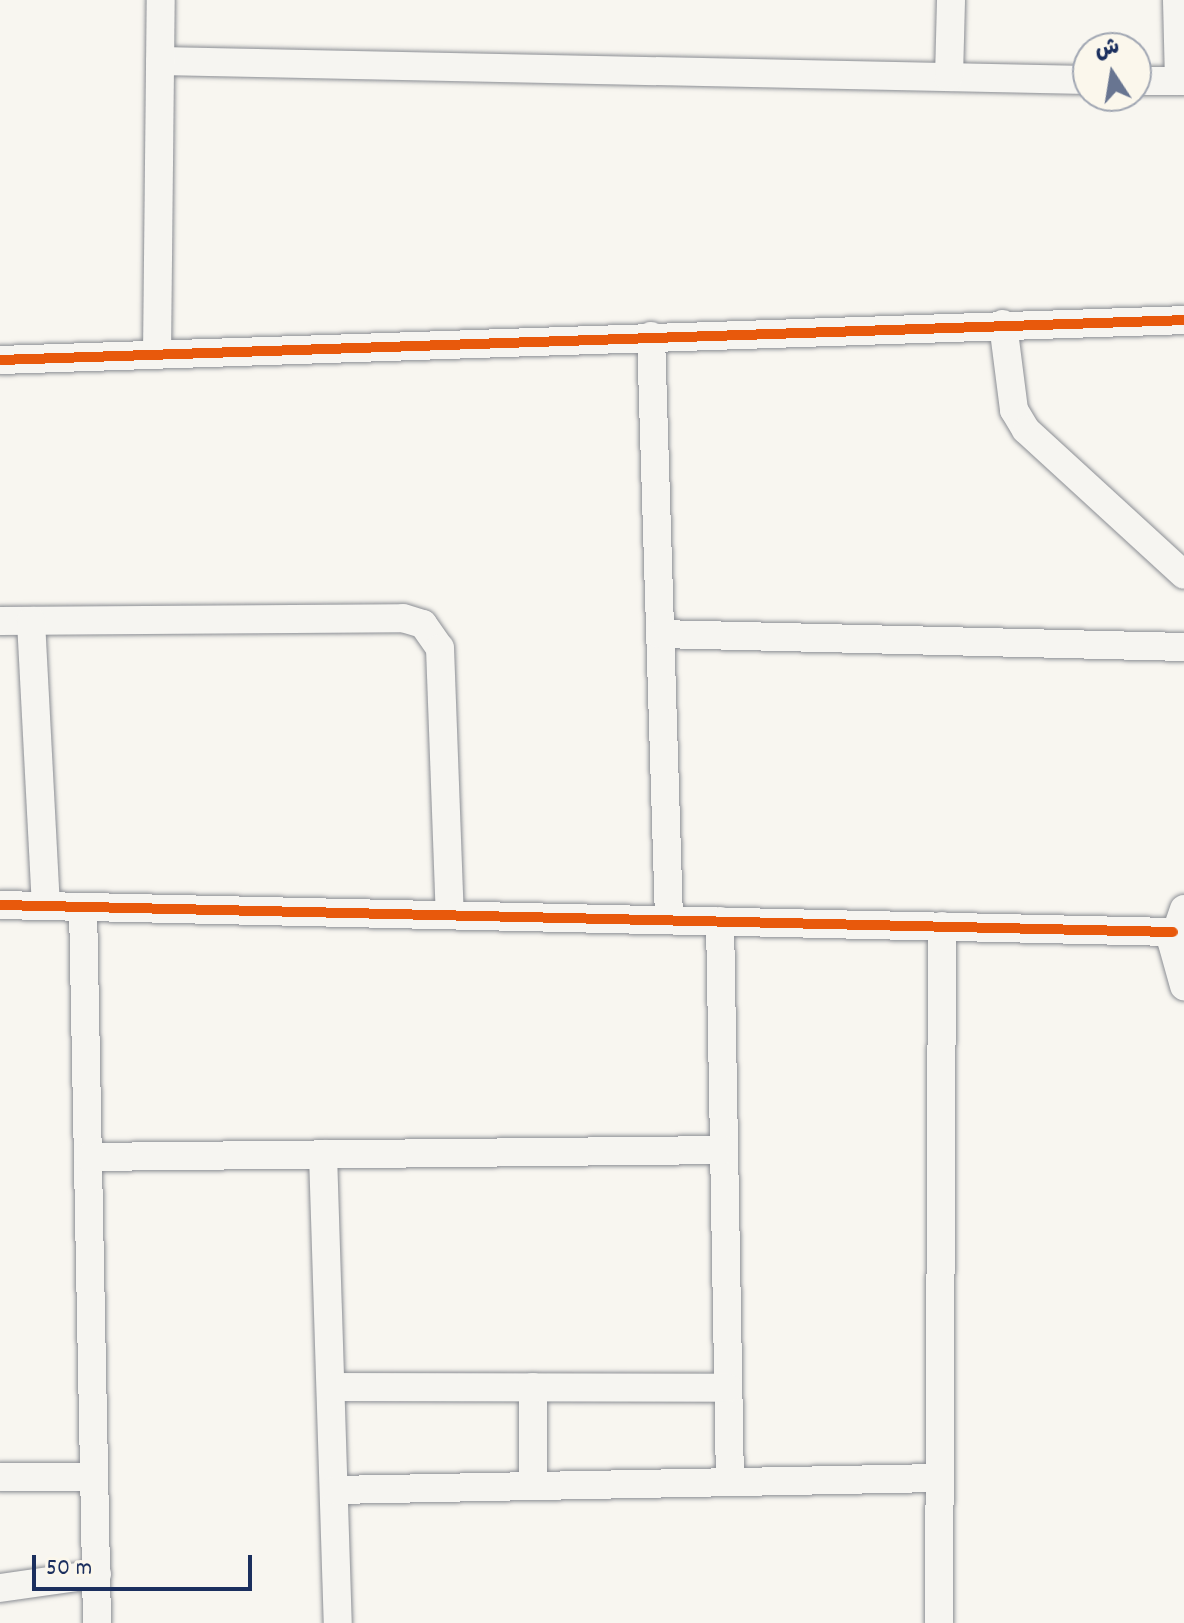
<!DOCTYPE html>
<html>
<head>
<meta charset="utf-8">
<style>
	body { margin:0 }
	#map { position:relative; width:1184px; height:1623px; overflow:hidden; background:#f8f6f0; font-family:Dekko,"Playpen Sans Arabic",sans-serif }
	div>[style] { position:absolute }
	.roads { filter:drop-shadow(0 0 2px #8b8e94) drop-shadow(0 0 2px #8b8e94) }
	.minor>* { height:28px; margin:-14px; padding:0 14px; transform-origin:14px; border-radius:14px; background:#f6f5f1 }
	.cycleway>* { height:10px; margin:-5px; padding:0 5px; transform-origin:5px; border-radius:5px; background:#e8590c }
	span { translate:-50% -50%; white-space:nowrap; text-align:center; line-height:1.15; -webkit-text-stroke:6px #fbf7ec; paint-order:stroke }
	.north { position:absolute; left:1072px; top:32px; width:80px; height:80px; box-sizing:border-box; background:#fbf7ec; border:2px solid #a1a7b3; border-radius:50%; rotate:348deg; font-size:22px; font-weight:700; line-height:32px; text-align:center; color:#1b2f5e }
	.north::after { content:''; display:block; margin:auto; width:28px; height:36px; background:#687591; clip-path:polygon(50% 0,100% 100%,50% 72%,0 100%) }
	.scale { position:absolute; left:32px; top:1555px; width:220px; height:36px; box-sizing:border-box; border:4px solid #1b2f5e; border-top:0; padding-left:10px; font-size:24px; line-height:28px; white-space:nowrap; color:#1b2f5e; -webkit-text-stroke:6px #fbf7ec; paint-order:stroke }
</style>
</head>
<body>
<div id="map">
	<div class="roads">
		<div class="minor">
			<div style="left:1177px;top:0;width:81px;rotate:88.6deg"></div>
			<div style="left:160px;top:61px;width:928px;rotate:1.17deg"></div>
			<div style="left:949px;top:77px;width:77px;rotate:-88.5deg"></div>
			<div style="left:1136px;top:81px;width:48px"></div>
			<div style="left:1003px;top:324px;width:87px;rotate:82.7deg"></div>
			<div style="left:1014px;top:410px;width:23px;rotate:59deg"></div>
			<div style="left:1026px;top:430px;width:214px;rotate:42.5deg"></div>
			<div style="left:651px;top:336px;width:584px;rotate:88.23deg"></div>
			<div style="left:157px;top:354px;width:354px;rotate:-89.4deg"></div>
			<div style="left:0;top:360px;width:1185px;rotate:-1.93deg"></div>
			<div style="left:0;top:621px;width:403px;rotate:-0.4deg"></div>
			<div style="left:403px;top:618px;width:21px;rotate:17deg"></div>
			<div style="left:423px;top:624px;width:29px;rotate:55deg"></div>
			<div style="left:440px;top:648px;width:267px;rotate:87.9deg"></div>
			<div style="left:31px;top:621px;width:285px;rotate:87deg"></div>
			<div style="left:660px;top:634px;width:524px;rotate:1.42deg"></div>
			<div style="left:0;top:905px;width:1173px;rotate:1.32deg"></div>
			<div style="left:83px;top:907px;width:716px;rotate:88.88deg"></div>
			<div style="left:1184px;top:909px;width:36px;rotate:109deg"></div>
			<div style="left:1172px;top:943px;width:45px;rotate:74.4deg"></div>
			<div style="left:720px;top:921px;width:561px;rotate:88.98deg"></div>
			<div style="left:323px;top:1154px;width:469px;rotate:88.2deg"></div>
			<div style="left:88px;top:1157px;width:636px;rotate:-0.63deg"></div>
			<div style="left:332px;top:1387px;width:396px;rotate:0.1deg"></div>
			<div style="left:0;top:1477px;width:94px"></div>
			<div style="left:533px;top:1486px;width:99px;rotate:-90deg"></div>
			<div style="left:335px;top:1490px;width:605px;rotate:-1.14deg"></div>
			<div style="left:0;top:1588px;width:98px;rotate:-8.2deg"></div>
			<div style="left:939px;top:1623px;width:697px;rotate:-89.75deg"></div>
		</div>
	</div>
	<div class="cycleway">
		<div style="left:0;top:360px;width:1185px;rotate:-1.93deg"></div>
		<div style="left:0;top:905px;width:1173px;rotate:1.32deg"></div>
	</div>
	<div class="north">ش</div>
	<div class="scale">50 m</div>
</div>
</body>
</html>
